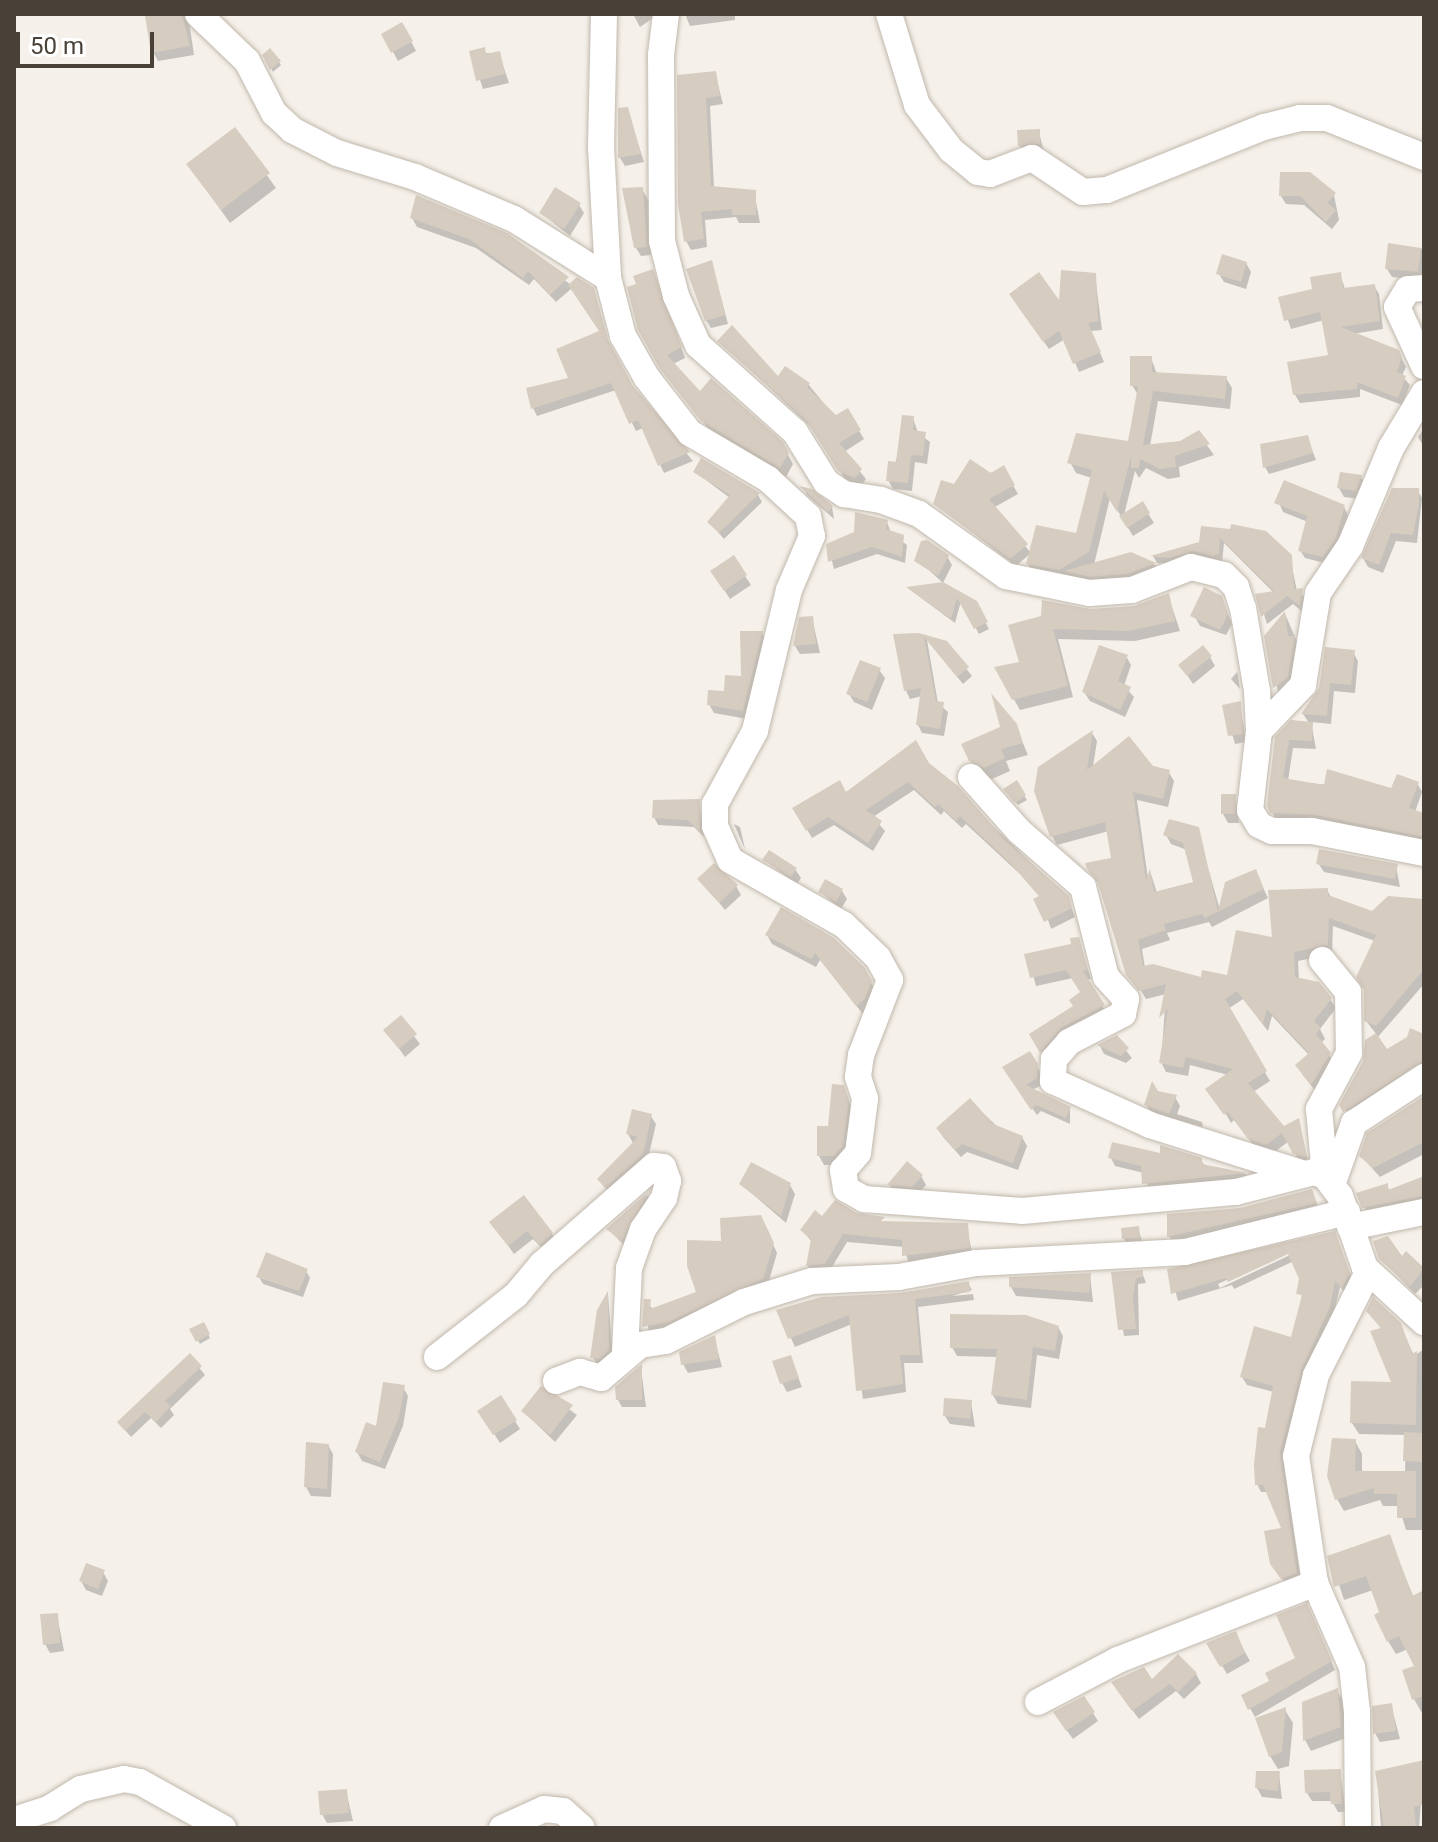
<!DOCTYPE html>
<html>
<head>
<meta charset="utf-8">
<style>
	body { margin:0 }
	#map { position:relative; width:1438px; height:1842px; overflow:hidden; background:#f5f1ea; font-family:Roboto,sans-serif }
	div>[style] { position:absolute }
	.shadow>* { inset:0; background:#0003 }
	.building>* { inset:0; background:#d7ccc0 }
	.roads { filter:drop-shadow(0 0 2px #c1b8ad) drop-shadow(0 0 2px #c1b8ad) }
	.minor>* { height:26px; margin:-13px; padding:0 13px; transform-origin:13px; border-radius:13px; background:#fff }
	span { translate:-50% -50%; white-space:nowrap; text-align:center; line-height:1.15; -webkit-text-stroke:6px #fff; paint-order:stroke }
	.frame { position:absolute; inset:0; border:16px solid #494138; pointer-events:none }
	.scale { position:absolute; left:16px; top:32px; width:138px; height:36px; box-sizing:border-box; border:4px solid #494138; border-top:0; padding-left:10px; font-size:24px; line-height:28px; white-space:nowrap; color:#494138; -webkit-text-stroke:6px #fff; paint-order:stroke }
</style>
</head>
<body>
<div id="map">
	<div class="shadow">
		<div style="clip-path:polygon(155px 14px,188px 14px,194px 55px,158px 61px,153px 52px)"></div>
		<div style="clip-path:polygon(633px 14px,659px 14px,640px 27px)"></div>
		<div style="clip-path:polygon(685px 14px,735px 14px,735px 20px,690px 26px)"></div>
		<div style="clip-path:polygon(402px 24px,416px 51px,398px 61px,383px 34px)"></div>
		<div style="clip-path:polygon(471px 53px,499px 53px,509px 83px,483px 89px)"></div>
		<div style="clip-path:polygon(265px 56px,279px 62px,281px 65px,273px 72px)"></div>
		<div style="clip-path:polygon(715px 73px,723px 104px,710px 106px,714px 188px,754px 192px,760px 223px,739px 223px,736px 217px,705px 220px,707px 247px,691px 250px,686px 241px,692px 88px)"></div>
		<div style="clip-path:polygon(627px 109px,644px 162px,625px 166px,620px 158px,620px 110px)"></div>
		<div style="clip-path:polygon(235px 130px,276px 188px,230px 223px,188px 164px)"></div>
		<div style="clip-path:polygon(1039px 132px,1044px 153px,1025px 154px,1020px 146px)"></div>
		<div style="clip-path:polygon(642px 189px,650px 203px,651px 255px,641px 256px,636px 248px)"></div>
		<div style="clip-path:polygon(1334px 195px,1339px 220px,1332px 229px,1304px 205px,1286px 204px,1281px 196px)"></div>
		<div style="clip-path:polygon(579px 205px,584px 213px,570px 236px,541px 213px)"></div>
		<div style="clip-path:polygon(412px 218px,506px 235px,571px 285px,593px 290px,611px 351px,632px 388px,693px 461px,664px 473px,643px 428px,636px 431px,616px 390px,537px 416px,533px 408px,570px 379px,601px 332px,572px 288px,556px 302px,534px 279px,529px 285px,476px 248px,417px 227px)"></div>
		<div style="clip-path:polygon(1390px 245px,1424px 249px,1422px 280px,1392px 277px,1387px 269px)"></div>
		<div style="clip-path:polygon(712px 263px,728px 324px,711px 328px,706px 320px)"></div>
		<div style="clip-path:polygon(1246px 263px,1251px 272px,1246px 289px,1224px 282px,1219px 274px)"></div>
		<div style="clip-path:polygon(1340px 274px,1345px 289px,1374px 286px,1379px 294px,1383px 329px,1353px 334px,1398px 351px,1406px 367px,1402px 376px,1410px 385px,1402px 405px,1360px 389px,1360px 397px,1300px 403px,1295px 395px,1330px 357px,1324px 320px,1291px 329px,1281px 299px,1314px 290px)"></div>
		<div style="clip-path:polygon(1095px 275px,1102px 330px,1091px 331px,1104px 362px,1079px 372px,1065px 339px,1049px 349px,1016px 303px,1060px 306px)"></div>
		<div style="clip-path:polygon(657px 281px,685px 358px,673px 364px,700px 394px,788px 455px,793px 464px,786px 477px,709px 430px,646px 340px)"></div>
		<div style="clip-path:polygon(720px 341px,779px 379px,808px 384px,836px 418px,847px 411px,864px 439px,844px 452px,866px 479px,861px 486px,845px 479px,813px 429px)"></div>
		<div style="clip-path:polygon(1151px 358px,1157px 374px,1226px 378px,1232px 388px,1230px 409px,1158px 401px,1150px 446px,1180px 443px,1198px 433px,1214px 455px,1179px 467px,1180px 477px,1168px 479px,1146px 468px,1139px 478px,1135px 471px,1124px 515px,1142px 504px,1154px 523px,1133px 536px,1110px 498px,1094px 565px,1130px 555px,1155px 565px,1159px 573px,1096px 585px,1034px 574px,1028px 564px,1077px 536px,1092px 478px,1076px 473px,1070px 462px,1130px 444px,1138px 395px,1132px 385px)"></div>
		<div style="clip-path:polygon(913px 418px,918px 433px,930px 442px,927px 464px,915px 462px,912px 491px,893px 489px,888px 480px)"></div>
		<div style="clip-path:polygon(1424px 428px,1424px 447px,1418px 437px)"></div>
		<div style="clip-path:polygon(1307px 437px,1316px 460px,1269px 474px,1265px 467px)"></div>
		<div style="clip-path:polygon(1003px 468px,1018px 494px,993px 508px,1031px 553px,1016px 566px,935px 504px,954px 487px)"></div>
		<div style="clip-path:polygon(695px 472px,758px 495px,762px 502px,724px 539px,709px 522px,730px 498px)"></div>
		<div style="clip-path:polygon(1361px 477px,1366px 486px,1360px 499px,1344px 497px,1339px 488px)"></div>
		<div style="clip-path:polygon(804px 489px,832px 507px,834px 519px,807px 495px)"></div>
		<div style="clip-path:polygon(1417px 490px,1422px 498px,1417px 543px,1396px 541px,1383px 573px,1368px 567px,1363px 558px)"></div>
		<div style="clip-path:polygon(1279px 503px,1344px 507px,1348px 515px,1340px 547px,1328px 564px,1305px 558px,1300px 550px,1308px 522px,1283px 512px)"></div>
		<div style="clip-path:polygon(887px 522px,891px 533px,907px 545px,905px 563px,877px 554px,834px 569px,828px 545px)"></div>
		<div style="clip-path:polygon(1203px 528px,1290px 557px,1297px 591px,1307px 598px,1304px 613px,1293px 604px,1267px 624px,1258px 595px,1274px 593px,1224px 543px,1222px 563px,1157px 563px,1153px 556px,1201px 543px)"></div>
		<div style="clip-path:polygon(947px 556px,952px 565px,943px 583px,919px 561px)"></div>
		<div style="clip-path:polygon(733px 558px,751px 585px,730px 599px,718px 580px)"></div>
		<div style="clip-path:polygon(943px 584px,975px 603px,989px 629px,979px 634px,961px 601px,955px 623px,909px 589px)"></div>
		<div style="clip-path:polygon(1168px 595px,1180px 631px,1135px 641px,1058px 639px,1073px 697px,1020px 710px,997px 669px,1021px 664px,1011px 627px,1134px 608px)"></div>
		<div style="clip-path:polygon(1221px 597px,1232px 624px,1226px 635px,1200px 626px,1195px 617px)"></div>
		<div style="clip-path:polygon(1285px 614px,1299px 646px,1292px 687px,1279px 696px,1266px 637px)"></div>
		<div style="clip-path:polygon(812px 618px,820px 653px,800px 654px,795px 646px)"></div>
		<div style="clip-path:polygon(762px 633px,766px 641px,747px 719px,714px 713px,709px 704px,743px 678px)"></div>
		<div style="clip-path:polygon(918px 635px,946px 643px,972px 676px,963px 684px,927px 640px,938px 703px,948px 712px,944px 736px,922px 733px,918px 725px,922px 696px,910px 699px,906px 691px)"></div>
		<div style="clip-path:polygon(1353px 652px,1358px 661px,1355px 693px,1334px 691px,1331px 724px,1311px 722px,1316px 749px,1293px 748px,1288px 781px,1392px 791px,1417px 783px,1422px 792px,1415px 812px,1424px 815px,1424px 844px,1277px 821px,1269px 806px,1277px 738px,1309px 723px,1303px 714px)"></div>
		<div style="clip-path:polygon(1126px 656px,1131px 665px,1124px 686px,1134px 697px,1125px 717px,1090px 701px,1084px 692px)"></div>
		<div style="clip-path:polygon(1210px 657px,1215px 666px,1193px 684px,1181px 666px)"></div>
		<div style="clip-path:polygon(879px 670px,885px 678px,872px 710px,854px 702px,849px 694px)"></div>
		<div style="clip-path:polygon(1237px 672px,1238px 675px,1240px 689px,1231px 679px)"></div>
		<div style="clip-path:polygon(1240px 703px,1246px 742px,1235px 744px,1224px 706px)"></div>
		<div style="clip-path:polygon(1015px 725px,1028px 755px,1006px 761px,1010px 771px,992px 779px,978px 773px,971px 760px)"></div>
		<div style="clip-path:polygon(1092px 733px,1097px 741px,1093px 767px,1151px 767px,1168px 771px,1174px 781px,1168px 807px,1137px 800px,1148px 879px,1151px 874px,1157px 893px,1195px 883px,1187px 850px,1171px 844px,1166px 835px,1197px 829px,1220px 910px,1260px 881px,1268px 898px,1212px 927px,1209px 922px,1167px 933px,1170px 940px,1142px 949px,1145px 968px,1202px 980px,1229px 977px,1327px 890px,1332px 899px,1372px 914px,1424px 901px,1424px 984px,1377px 1038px,1386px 1052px,1424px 1036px,1424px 1073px,1351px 1120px,1342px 1105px,1377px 1035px,1366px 1021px,1375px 941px,1333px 926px,1332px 954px,1298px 961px,1299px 980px,1330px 999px,1336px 1008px,1320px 1029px,1325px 1039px,1321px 1043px,1335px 1064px,1317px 1093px,1302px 1074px,1309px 1055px,1272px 1016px,1268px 1031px,1243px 999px,1228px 1009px,1270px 1081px,1253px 1092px,1283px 1128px,1299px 1123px,1309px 1166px,1300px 1163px,1289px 1141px,1272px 1154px,1256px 1148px,1234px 1120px,1231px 1123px,1211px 1088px,1228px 1075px,1190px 1065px,1188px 1076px,1166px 1072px,1161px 1062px,1166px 994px,1146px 999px,1131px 974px,1109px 831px,1057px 845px,1052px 836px)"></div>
		<div style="clip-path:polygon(928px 764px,1067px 897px,1075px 917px,1051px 929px,1041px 898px,1020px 874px,966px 824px,962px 828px,944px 811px,941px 815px,914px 790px,873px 817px,885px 831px,873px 851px,834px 825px,812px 838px,795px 809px)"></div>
		<div style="clip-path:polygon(1016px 783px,1027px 800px,1018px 805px,1008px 793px)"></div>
		<div style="clip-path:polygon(1235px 796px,1239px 823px,1228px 823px,1223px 814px)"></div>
		<div style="clip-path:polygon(699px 801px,704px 837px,694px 827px,658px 825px,654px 817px)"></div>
		<div style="clip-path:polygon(734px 824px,740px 827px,745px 849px,743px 845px)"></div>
		<div style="clip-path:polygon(764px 860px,795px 869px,801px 878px,797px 884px)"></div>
		<div style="clip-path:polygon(1318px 863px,1396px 866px,1400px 887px,1324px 872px)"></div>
		<div style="clip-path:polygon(700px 879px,736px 886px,741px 895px,725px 910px)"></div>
		<div style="clip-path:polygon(842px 891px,847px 899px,841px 909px,820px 892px)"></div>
		<div style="clip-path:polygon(767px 935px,864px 969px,876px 992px,870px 1008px,862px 1013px,820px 960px,816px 967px,772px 944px)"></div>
		<div style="clip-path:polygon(1078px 939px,1091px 979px,1086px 980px,1108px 1015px,1046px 1059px,1031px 1035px,1075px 1007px,1083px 993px,1073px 978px,1036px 986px,1028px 956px,1074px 945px)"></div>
		<div style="clip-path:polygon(400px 1018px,420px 1044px,405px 1057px,386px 1030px)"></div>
		<div style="clip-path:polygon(1116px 1038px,1132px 1058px,1126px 1063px,1104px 1054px,1100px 1046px)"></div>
		<div style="clip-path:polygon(1029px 1054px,1041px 1073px,1040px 1086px,1032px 1090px,1070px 1108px,1070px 1124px,1041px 1111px,1037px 1115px,1008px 1075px)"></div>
		<div style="clip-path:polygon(843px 1087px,853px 1111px,847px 1155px,839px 1165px,824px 1165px,819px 1156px)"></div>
		<div style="clip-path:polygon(1157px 1092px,1175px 1097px,1180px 1106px,1177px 1114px,1202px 1122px,1203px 1127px,1151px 1113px,1146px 1104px)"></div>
		<div style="clip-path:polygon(1424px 1098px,1424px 1154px,1380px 1177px,1361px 1156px)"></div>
		<div style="clip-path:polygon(970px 1101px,1000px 1129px,1022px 1137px,1027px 1146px,1018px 1170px,967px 1152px,961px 1157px,943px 1137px,938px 1129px)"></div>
		<div style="clip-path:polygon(650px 1115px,656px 1124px,647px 1163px,611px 1195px,599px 1179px,634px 1145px,628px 1134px)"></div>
		<div style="clip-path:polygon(1162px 1156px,1201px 1160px,1205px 1166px,1246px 1174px,1249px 1181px,1149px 1192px,1144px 1173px,1115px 1166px,1111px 1158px)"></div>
		<div style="clip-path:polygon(921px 1176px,926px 1185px,917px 1195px,894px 1193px,890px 1185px)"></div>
		<div style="clip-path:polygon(1424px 1177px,1424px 1208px,1370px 1217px,1364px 1207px,1387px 1186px,1390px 1191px)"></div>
		<div style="clip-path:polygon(741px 1184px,790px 1185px,795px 1194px,786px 1223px)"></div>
		<div style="clip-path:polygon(1311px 1191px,1320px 1211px,1174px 1245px,1169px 1236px,1240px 1209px)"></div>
		<div style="clip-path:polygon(648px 1195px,652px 1202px,627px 1248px,609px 1230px)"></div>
		<div style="clip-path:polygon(856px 1215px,887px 1223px,966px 1225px,973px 1256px,909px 1264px,904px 1247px,847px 1242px,829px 1272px,813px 1274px,808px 1266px,813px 1243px,802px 1230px,823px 1219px)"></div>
		<div style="clip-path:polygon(492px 1223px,552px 1234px,557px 1243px,546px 1252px,533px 1239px,514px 1254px)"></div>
		<div style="clip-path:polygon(765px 1227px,777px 1253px,767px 1288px,649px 1335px,645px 1301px,654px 1310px,698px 1293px,723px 1243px)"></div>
		<div style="clip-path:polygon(1138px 1228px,1144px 1247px,1129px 1247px,1124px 1239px)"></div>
		<div style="clip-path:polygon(evenodd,1336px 1237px,1353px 1282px,1347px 1294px,1340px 1287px,1333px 1316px,1305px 1377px,1284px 1462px,1301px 1581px,1287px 1586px,1272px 1563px,1267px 1533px,1284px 1530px,1268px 1492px,1261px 1492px,1257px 1484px,1260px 1429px,1267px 1430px,1274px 1392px,1247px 1385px,1242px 1377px,1255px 1329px,1292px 1339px,1302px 1301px,1301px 1279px,1294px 1261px,1234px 1289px,1232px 1285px,1178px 1301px,1170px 1271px,1336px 1237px,1283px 1254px,1292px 1254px,1220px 1288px,1218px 1284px,1283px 1254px)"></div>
		<div style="clip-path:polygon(1406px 1254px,1424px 1271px,1424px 1285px,1415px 1294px,1381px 1258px,1401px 1259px)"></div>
		<div style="clip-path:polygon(306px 1271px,310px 1278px,303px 1297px,263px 1284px,259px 1277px)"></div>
		<div style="clip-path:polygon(1142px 1272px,1146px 1283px,1138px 1284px,1139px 1335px,1124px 1336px,1114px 1274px)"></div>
		<div style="clip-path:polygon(1090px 1275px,1093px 1302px,1016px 1296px,1011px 1287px)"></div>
		<div style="clip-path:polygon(968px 1283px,972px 1290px,952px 1296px,973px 1294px,974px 1300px,918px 1307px,923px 1363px,904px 1363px,906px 1392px,863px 1399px,852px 1324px,795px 1347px,779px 1311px)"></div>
		<div style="clip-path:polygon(608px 1295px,613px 1359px,598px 1366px,593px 1357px,599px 1311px)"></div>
		<div style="clip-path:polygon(1369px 1311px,1400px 1324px,1414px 1356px,1424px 1349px,1424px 1530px,1406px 1530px,1399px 1506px,1383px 1506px,1380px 1500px,1344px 1511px,1337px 1499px,1355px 1441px,1362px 1454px,1362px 1473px,1405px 1473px,1406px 1435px,1359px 1434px,1352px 1423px,1394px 1384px,1382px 1330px)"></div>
		<div style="clip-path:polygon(203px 1324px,210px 1338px,200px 1344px,192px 1330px)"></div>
		<div style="clip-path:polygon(1058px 1327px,1063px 1336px,1059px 1359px,1037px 1355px,1031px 1408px,998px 1404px,993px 1395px,998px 1357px,957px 1356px,952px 1347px)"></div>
		<div style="clip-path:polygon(714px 1337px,722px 1367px,688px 1373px,683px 1364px)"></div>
		<div style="clip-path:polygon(190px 1356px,205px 1375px,170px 1409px,174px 1415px,161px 1428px,151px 1418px,131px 1437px,119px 1423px)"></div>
		<div style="clip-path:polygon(790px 1357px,802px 1387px,787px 1392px,782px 1383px)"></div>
		<div style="clip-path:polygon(641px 1368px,646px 1407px,622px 1407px,618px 1400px)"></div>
		<div style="clip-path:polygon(403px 1387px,408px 1396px,403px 1426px,385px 1469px,362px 1461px,357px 1452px)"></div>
		<div style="clip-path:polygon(542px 1389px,577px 1415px,555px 1442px,523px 1411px)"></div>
		<div style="clip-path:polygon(971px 1402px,975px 1427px,950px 1424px,945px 1416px)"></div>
		<div style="clip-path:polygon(485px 1420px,515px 1421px,520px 1429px,500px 1443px)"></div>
		<div style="clip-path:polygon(328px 1445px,333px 1454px,331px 1497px,311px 1496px,306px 1487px)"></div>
		<div style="clip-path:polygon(1389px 1536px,1419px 1611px,1424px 1595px,1422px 1713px,1414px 1699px,1417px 1668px,1408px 1649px,1396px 1654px,1388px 1641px,1373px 1590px,1344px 1600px,1330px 1557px)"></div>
		<div style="clip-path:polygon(103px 1572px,108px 1581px,102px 1596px,86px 1590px,81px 1581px)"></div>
		<div style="clip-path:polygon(57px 1615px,64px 1651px,50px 1653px,45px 1644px)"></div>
		<div style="clip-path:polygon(1311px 1615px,1335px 1670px,1255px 1717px,1243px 1696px,1272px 1682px,1298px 1658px)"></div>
		<div style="clip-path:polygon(1235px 1634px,1250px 1661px,1227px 1674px,1209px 1644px)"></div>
		<div style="clip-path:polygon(1196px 1674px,1201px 1683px,1184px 1699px,1176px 1691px,1139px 1719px,1118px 1691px)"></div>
		<div style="clip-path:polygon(1337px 1691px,1344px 1702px,1346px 1738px,1311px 1751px,1305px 1740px)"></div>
		<div style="clip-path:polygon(1391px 1705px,1400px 1739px,1380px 1742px,1375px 1733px)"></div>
		<div style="clip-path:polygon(1285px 1710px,1293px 1723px,1289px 1766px,1278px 1769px,1270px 1756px)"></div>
		<div style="clip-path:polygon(1093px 1713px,1098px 1721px,1073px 1739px,1060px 1721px)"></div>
		<div style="clip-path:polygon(1424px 1763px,1419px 1828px,1381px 1828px,1377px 1773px)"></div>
		<div style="clip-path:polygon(1340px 1771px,1346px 1812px,1338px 1812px,1332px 1801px,1312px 1801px,1307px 1793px)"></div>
		<div style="clip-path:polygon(1279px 1773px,1282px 1799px,1262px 1797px,1257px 1788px)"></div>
		<div style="clip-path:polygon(346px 1791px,353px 1821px,327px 1823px,322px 1814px)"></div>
	</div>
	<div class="building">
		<div style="clip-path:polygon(182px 14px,190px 46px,151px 53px,145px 16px)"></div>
		<div style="clip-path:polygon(402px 22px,413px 41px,391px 53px,381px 34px)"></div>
		<div style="clip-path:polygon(485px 47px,486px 54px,500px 51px,505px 74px,476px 81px,469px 51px)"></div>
		<div style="clip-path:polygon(270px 48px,281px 61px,270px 70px,262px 55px)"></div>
		<div style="clip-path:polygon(716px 71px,720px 96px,706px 98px,711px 186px,756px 190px,756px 215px,732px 215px,732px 209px,701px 212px,704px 239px,684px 242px,678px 204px,677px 75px)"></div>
		<div style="clip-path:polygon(628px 107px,641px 154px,618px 158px,618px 108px)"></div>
		<div style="clip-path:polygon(235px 127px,270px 173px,221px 210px,186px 164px)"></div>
		<div style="clip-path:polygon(1040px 129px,1040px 144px,1018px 146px,1017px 130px)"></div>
		<div style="clip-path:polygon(1280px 172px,1310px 172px,1336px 193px,1327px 203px,1336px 210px,1326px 222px,1300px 196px,1279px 196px)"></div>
		<div style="clip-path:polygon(555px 187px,581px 203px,564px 229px,539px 213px)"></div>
		<div style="clip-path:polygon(643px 187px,647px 247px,634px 248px,622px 188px)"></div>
		<div style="clip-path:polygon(416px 195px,507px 233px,569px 277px,550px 295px,528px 271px,523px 278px,469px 239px,410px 218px)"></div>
		<div style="clip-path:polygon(1388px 243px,1421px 248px,1418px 272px,1385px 269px)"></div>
		<div style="clip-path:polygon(1222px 254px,1247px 262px,1241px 282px,1216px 274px)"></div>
		<div style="clip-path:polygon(712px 260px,725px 315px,705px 321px,686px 269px)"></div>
		<div style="clip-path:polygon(653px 269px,682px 347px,667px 355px,700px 391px,711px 378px,783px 442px,789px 453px,780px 468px,701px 421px,660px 369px,638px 330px,627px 287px,636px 284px,633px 276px)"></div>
		<div style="clip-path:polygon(1061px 270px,1096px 273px,1098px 321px,1088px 323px,1101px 352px,1073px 364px,1059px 331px,1043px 342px,1009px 294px,1039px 272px,1059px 300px)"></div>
		<div style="clip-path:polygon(1341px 272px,1343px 288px,1375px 284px,1380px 321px,1341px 327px,1399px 350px,1402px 357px,1397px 372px,1406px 376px,1398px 398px,1357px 382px,1357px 389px,1293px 395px,1287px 362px,1328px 355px,1320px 312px,1284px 321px,1278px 297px,1312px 289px,1310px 277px)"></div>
		<div style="clip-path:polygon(577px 277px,594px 288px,608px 340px,633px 386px,690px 452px,658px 466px,638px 420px,629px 424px,611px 383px,531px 409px,526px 388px,568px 378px,556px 349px,599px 331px,568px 285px)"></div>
		<div style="clip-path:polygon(732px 325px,778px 376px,785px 366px,810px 383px,807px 387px,836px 415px,848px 408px,861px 430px,839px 443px,862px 469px,855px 478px,838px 471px,806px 420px,717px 341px)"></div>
		<div style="clip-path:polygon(1130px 356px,1152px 356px,1152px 372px,1227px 376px,1225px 399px,1153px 391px,1143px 445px,1180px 441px,1199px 430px,1210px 444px,1175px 456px,1176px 467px,1160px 469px,1140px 459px,1139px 468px,1131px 468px,1131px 456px,1117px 512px,1104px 491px,1089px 552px,1059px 570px,1026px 564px,1036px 525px,1076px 533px,1092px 470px,1067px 463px,1076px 433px,1128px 441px,1138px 386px,1130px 386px)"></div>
		<div style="clip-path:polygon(902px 415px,914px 416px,913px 430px,926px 432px,923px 456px,911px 455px,908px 483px,886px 481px,888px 461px,896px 462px)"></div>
		<div style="clip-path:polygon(1308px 435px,1313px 453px,1263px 468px,1260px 444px)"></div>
		<div style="clip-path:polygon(701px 458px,760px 493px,719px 533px,707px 522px,730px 495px,693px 472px)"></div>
		<div style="clip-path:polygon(970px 459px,991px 473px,1004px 465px,1015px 485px,989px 499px,1028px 544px,1010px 559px,933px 504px,941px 480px,954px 484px)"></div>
		<div style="clip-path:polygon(1340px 472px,1362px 475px,1356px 491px,1337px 488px)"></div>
		<div style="clip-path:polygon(1284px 480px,1345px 505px,1336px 538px,1323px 557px,1298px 551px,1307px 516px,1274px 503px)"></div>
		<div style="clip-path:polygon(799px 486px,812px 489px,833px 506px,828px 512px)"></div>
		<div style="clip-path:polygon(1392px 488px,1419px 488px,1419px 504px,1413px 535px,1391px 533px,1379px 565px,1361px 558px)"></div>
		<div style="clip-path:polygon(1143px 501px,1150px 513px,1127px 528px,1119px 516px)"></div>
		<div style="clip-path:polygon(855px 512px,888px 520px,886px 529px,904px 535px,902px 557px,872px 547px,828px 562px,826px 544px,854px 532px)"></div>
		<div style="clip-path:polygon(1231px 524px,1266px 531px,1292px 555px,1294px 589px,1303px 588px,1300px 606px,1287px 596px,1261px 617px,1255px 594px,1274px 591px,1220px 538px,1219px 554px,1213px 556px,1194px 551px,1170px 558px,1150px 556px,1199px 542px,1201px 526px,1230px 529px)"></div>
		<div style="clip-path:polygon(927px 540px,949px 555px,938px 576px,914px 561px,921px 541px)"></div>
		<div style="clip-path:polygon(1131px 552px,1156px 563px,1128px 574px,1090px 577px,1064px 571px)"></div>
		<div style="clip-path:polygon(734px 555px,747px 575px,724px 591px,710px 571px)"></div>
		<div style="clip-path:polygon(943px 582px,977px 601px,988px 622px,974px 629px,957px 598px,951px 619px,906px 587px)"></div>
		<div style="clip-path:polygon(1204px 587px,1222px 596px,1228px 614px,1220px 630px,1190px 616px)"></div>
		<div style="clip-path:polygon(1169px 593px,1175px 621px,1128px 631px,1053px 629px,1068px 686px,1012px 700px,994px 667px,1019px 662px,1008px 625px,1041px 616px,1042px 600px,1090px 609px,1134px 606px)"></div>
		<div style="clip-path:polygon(1285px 611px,1288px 636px,1295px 636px,1288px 678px,1273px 688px,1264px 636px)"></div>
		<div style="clip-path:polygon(813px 616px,816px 644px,793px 646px,799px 617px)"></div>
		<div style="clip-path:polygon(740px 631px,763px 631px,743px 711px,707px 705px,708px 690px,724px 691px,725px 675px,741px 676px)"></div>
		<div style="clip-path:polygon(919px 633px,947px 641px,969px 667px,957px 677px,924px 637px,936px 701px,944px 702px,940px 729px,916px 725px,921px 688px,904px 691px,893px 634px)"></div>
		<div style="clip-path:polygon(1099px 645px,1128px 655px,1118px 681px,1131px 687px,1120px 710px,1082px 692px)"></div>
		<div style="clip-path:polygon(1203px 645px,1212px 656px,1187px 676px,1178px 665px)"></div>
		<div style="clip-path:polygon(1325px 647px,1355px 650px,1351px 685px,1330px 683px,1327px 716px,1301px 714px,1319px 688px)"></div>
		<div style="clip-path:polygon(860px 660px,881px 668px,867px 702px,846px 694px)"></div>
		<div style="clip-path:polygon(991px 693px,1017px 724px,1023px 743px,1001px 749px,1005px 758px,984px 768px,969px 761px,961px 744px,1000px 727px)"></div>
		<div style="clip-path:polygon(1241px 701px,1243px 734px,1228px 736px,1222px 705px)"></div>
		<div style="clip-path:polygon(1291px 720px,1313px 722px,1312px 741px,1289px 740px,1283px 778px,1324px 785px,1327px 769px,1391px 788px,1397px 774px,1419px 782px,1409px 808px,1424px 813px,1424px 837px,1315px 815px,1270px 813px,1267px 806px,1275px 737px)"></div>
		<div style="clip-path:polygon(1093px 730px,1087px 770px,1129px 736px,1153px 766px,1170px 770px,1163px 799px,1133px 792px,1146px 880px,1150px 869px,1154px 892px,1193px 882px,1183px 843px,1163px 835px,1169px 819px,1199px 827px,1218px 911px,1225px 882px,1256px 869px,1264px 889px,1205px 918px,1202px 914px,1164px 924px,1166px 930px,1138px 940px,1143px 966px,1153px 964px,1201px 977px,1202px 970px,1227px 975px,1236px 930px,1272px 937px,1268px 890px,1328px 888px,1328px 895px,1372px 911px,1388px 896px,1424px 899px,1424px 969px,1376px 1026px,1364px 1021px,1364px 991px,1356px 977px,1376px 935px,1329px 918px,1328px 945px,1294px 952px,1295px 977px,1319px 982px,1332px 998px,1314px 1021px,1321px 1028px,1316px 1034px,1331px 1053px,1311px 1085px,1295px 1065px,1309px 1053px,1267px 1009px,1263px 1024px,1237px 991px,1225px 999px,1267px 1071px,1248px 1083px,1284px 1126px,1299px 1118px,1307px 1157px,1293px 1154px,1282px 1133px,1266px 1145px,1248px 1139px,1228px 1112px,1224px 1115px,1205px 1089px,1233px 1069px,1186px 1057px,1183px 1068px,1159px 1063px,1168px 1009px,1159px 1018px,1166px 984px,1139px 991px,1126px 975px,1098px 883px,1087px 869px,1085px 863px,1111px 858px,1105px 822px,1050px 837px,1034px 791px,1038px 767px)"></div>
		<div style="clip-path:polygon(916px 740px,929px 763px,958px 786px,1007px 842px,1069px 896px,1072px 908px,1044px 922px,1033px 899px,1039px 896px,1012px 865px,960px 816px,956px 821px,938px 804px,935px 807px,908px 782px,866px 810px,882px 821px,868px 843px,828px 817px,806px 831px,792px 808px,840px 780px,846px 792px)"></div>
		<div style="clip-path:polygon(1017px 780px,1026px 795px,1015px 803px,1003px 789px)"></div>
		<div style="clip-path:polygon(1221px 794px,1236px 794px,1235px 814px,1221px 814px)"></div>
		<div style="clip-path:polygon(700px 799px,700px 832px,688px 820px,652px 818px,653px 800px)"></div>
		<div style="clip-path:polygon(1319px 849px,1398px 864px,1395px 879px,1316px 864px)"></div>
		<div style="clip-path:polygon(769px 850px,797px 868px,791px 877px,762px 860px)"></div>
		<div style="clip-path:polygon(714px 863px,738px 885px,719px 903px,697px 879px)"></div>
		<div style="clip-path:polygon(825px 879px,843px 889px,836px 902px,818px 892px)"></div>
		<div style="clip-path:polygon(781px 907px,834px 938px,865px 968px,872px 981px,865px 999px,856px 1006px,815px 953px,811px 959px,765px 935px)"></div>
		<div style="clip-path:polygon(1079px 937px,1088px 970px,1083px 971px,1105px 1005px,1061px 1028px,1040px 1053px,1029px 1034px,1073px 1006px,1069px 1000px,1080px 992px,1066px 970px,1030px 978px,1024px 954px,1071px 944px,1070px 938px)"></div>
		<div style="clip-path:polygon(401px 1015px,417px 1034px,399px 1049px,383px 1030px)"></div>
		<div style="clip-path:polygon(1410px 1028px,1424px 1034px,1424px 1061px,1343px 1112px,1339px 1105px,1363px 1061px,1365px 1040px,1376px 1033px,1387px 1049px,1407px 1037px)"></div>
		<div style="clip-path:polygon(1117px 1035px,1129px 1048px,1121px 1056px,1097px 1045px)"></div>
		<div style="clip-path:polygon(1030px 1051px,1038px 1064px,1037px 1078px,1026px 1085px,1071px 1107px,1066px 1118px,1036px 1105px,1031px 1110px,1002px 1067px)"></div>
		<div style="clip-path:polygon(1152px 1081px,1158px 1091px,1177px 1095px,1169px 1114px,1144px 1105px)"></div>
		<div style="clip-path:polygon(832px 1084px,844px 1085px,849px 1100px,843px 1146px,834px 1156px,817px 1156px,817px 1126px,828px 1126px)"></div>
		<div style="clip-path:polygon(1424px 1096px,1424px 1142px,1373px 1168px,1359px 1156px,1367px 1133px)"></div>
		<div style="clip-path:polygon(970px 1098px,993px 1124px,1023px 1136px,1013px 1163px,962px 1144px,955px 1150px,936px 1128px)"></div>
		<div style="clip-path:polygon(632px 1109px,652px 1114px,643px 1154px,605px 1188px,597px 1179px,638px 1137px,626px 1134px)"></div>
		<div style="clip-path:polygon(1112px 1142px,1160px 1153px,1160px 1145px,1202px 1158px,1202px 1164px,1247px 1173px,1142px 1184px,1141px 1166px,1108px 1158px)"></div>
		<div style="clip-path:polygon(907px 1161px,923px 1175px,912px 1187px,887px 1185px)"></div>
		<div style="clip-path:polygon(751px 1162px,791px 1183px,781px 1216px,739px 1184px)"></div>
		<div style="clip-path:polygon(1424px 1176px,1424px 1196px,1362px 1208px,1356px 1193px,1388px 1183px,1388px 1190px)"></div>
		<div style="clip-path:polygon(1312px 1189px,1317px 1203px,1167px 1237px,1167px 1214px,1240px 1208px)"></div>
		<div style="clip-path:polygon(648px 1192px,622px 1241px,606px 1229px)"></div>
		<div style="clip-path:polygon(524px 1195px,553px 1233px,540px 1245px,527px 1231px,508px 1246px,489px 1222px)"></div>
		<div style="clip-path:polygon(835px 1200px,857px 1213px,885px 1217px,881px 1221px,968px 1223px,970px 1248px,902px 1256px,902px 1240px,843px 1234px,825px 1264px,806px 1266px,811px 1239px,800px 1230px,815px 1210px,822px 1216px)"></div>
		<div style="clip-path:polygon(761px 1215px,774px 1243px,763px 1279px,669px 1322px,642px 1327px,644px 1299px,651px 1299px,650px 1309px,696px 1292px,687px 1266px,687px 1240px,721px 1241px,720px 1218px)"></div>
		<div style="clip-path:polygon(1139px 1226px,1140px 1238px,1122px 1239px,1121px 1228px)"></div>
		<div style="clip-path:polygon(1335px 1231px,1350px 1273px,1342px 1288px,1335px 1281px,1330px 1307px,1302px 1368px,1280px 1452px,1297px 1573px,1281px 1579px,1270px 1564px,1264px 1531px,1281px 1528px,1263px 1485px,1255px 1485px,1254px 1464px,1258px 1427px,1265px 1428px,1273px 1386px,1240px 1377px,1254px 1326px,1291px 1337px,1302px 1295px,1296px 1294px,1299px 1279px,1288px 1254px,1228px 1282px,1226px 1278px,1171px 1294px,1167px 1269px)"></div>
		<div style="clip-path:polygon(1388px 1236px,1402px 1256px,1406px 1251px,1424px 1268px,1410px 1287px,1379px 1259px,1373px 1241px)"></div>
		<div style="clip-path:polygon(266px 1252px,308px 1269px,299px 1291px,256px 1277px)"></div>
		<div style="clip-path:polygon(1143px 1270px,1143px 1277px,1136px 1278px,1133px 1297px,1136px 1329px,1118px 1330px,1111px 1272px)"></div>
		<div style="clip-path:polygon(1091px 1273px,1089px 1293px,1009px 1287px,1009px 1277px)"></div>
		<div style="clip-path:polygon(969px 1281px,970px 1292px,915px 1299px,920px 1355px,900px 1355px,903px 1384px,873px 1389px,856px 1391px,849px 1315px,788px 1339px,776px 1310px,821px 1297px,902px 1293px)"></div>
		<div style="clip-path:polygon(608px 1291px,609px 1350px,599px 1359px,590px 1358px,597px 1310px)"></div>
		<div style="clip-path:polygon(1373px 1297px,1401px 1323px,1412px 1354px,1417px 1351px,1416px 1425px,1350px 1423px,1351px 1381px,1391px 1382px,1370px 1331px,1381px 1328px,1366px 1311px)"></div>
		<div style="clip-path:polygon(950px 1314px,1026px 1315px,1059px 1326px,1055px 1351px,1033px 1347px,1027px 1400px,991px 1395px,997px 1349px,950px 1348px)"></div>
		<div style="clip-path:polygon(204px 1322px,210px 1334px,196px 1342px,189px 1329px)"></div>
		<div style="clip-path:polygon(715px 1335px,719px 1359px,681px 1365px,679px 1352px)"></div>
		<div style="clip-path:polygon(190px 1353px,202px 1366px,165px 1401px,171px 1406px,156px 1422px,145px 1412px,125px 1431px,117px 1422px)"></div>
		<div style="clip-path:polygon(791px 1355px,799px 1378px,780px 1384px,772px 1361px)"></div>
		<div style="clip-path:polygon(642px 1364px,642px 1400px,616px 1400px,615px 1387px)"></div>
		<div style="clip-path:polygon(383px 1382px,405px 1385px,399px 1417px,380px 1462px,355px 1452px,366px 1422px,376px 1426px)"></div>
		<div style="clip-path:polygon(541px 1386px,573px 1405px,550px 1435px,521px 1411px)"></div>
		<div style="clip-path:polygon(501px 1395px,517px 1420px,493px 1435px,477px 1411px)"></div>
		<div style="clip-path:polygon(944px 1398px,972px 1400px,970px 1419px,943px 1416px)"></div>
		<div style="clip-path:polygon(1404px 1432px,1424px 1433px,1424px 1462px,1403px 1461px)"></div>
		<div style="clip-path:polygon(1332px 1438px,1356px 1439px,1355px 1471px,1416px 1471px,1416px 1518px,1397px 1518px,1397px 1494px,1374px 1494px,1374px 1488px,1335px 1500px,1327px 1476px)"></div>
		<div style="clip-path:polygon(306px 1442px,329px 1444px,327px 1489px,304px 1487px)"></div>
		<div style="clip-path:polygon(1390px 1534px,1412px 1596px,1424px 1590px,1424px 1696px,1412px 1700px,1402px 1670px,1414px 1666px,1399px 1636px,1387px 1642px,1374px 1615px,1379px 1612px,1366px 1576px,1334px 1587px,1327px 1556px)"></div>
		<div style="clip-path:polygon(86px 1563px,105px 1570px,98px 1589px,79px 1581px)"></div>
		<div style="clip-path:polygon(1307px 1603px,1332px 1661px,1248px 1710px,1241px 1695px,1269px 1681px,1265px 1673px,1295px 1658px,1276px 1615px)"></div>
		<div style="clip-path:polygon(58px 1613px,60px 1643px,43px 1645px,40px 1614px)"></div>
		<div style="clip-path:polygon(1236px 1631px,1245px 1653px,1220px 1667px,1206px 1643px)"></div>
		<div style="clip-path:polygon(1178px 1654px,1197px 1673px,1178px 1692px,1170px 1684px,1132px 1711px,1111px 1682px,1144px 1667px,1152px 1679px)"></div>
		<div style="clip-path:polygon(1338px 1688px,1341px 1727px,1303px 1741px,1302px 1702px)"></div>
		<div style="clip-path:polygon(1084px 1696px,1095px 1712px,1066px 1731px,1053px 1712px)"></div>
		<div style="clip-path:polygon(1392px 1703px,1396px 1731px,1373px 1734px,1372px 1706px)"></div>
		<div style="clip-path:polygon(1286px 1707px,1282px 1752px,1269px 1757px,1255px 1718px)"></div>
		<div style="clip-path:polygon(1424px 1760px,1424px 1804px,1414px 1807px,1416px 1828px,1384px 1828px,1375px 1771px)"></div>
		<div style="clip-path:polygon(1341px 1769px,1342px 1804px,1331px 1804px,1330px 1792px,1305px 1793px,1304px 1770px)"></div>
		<div style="clip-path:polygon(1256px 1771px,1280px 1771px,1278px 1791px,1255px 1788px)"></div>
		<div style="clip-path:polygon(347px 1789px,349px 1813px,320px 1815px,318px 1791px)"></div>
	</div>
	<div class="roads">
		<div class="minor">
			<div style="left:198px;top:14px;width:68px;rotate:43.8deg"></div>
			<div style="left:247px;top:61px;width:59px;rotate:62.6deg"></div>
			<div style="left:274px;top:113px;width:25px;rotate:43deg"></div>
			<div style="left:292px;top:130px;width:51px;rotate:27.1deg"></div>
			<div style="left:337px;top:153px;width:82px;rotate:17.1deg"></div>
			<div style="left:415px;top:177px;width:108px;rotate:23deg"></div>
			<div style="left:514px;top:219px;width:111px;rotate:32.1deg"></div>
			<div style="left:608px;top:278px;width:60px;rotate:75.5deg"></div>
			<div style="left:623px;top:336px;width:48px;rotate:60.3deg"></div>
			<div style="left:647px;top:378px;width:70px;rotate:52deg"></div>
			<div style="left:690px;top:433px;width:91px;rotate:30.5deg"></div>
			<div style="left:768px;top:479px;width:54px;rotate:42.8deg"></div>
			<div style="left:808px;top:516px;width:20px;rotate:79deg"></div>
			<div style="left:812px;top:536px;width:59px;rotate:113.1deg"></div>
			<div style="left:789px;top:590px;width:145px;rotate:103.6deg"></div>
			<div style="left:755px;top:731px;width:83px;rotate:118.7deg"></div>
			<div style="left:715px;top:804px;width:22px;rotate:90deg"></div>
			<div style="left:715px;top:826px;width:37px;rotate:66deg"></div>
			<div style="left:730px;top:860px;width:131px;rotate:29.7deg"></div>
			<div style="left:844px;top:925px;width:47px;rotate:44.1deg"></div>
			<div style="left:878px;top:958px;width:25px;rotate:61deg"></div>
			<div style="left:890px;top:980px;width:80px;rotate:111.1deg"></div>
			<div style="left:861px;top:1055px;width:22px;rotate:98deg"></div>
			<div style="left:858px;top:1077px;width:23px;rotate:72deg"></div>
			<div style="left:865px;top:1099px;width:54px;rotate:97.4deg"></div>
			<div style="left:858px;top:1153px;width:23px;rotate:131deg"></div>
			<div style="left:843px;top:1170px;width:19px;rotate:81deg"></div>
			<div style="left:846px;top:1189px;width:21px;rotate:29deg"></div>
			<div style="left:864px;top:1199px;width:158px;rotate:4.3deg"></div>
			<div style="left:1022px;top:1211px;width:215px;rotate:-5.1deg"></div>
			<div style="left:1236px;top:1192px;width:81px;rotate:-14.4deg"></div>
			<div style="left:1314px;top:1172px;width:12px;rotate:20deg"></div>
			<div style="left:1325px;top:1176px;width:25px;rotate:53deg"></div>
			<div style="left:1340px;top:1196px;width:76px;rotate:70.9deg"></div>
			<div style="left:1365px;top:1268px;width:80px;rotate:42.5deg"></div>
			<div style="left:604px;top:14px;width:133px;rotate:91.3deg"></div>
			<div style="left:601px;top:147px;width:131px;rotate:86.9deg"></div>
			<div style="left:666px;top:14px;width:41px;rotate:97deg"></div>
			<div style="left:661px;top:55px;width:186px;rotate:89.7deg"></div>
			<div style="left:662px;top:241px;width:57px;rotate:75.7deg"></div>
			<div style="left:676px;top:296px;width:54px;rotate:65.8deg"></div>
			<div style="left:698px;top:345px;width:130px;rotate:41.9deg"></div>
			<div style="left:795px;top:432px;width:59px;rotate:58.2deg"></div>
			<div style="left:826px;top:482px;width:22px;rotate:34deg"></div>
			<div style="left:844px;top:494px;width:37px;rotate:9deg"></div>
			<div style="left:881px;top:500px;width:40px;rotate:20.2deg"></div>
			<div style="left:919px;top:514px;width:107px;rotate:35.5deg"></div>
			<div style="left:1006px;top:576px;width:85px;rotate:11.6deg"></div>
			<div style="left:1089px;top:593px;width:43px;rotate:-4deg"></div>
			<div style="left:1132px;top:590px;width:63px;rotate:-21.3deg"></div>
			<div style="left:1191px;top:567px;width:34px;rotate:14deg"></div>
			<div style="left:1224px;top:575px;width:17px;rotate:45deg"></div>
			<div style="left:1236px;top:587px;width:22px;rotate:72deg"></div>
			<div style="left:1243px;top:608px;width:84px;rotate:80.4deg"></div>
			<div style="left:1257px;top:691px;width:40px;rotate:87.1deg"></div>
			<div style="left:1259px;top:731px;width:80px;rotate:96.5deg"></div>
			<div style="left:1250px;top:810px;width:17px;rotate:59deg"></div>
			<div style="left:1259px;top:825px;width:14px;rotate:25deg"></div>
			<div style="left:1272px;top:831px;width:40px"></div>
			<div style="left:1312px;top:831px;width:114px;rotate:11.1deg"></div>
			<div style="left:889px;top:14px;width:95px;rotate:72.9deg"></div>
			<div style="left:917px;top:105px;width:56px;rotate:52.9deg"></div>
			<div style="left:951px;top:150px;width:35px;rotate:39deg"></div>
			<div style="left:978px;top:172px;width:12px;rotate:9deg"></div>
			<div style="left:990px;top:174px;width:45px;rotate:-20.9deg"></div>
			<div style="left:1032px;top:158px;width:61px;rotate:33.7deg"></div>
			<div style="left:1083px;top:192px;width:24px;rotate:-5deg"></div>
			<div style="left:1107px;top:190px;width:169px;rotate:-21.9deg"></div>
			<div style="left:1264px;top:127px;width:37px;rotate:-14deg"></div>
			<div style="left:1300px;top:118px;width:27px"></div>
			<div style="left:1327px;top:118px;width:105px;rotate:21.9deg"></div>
			<div style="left:1424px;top:288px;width:16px;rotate:176deg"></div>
			<div style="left:1408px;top:289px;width:21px;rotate:121deg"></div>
			<div style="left:1397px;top:307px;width:65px;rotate:65.4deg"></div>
			<div style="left:1259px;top:731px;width:64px;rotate:-46.3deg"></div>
			<div style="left:1303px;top:685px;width:93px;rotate:-80.7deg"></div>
			<div style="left:1318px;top:593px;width:57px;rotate:-55.8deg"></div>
			<div style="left:1350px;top:546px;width:106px;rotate:-67.3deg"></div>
			<div style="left:1391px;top:448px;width:64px;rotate:-59deg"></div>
			<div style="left:971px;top:777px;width:72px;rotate:48.4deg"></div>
			<div style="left:1019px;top:831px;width:85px;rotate:41.2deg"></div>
			<div style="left:1083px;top:887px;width:93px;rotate:75.7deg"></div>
			<div style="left:1106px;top:977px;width:30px;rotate:48deg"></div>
			<div style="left:1126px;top:999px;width:15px;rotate:101deg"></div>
			<div style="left:1123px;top:1014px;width:61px;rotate:152.6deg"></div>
			<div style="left:1069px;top:1042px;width:23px;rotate:131deg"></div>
			<div style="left:1054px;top:1059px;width:22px;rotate:93deg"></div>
			<div style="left:1053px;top:1081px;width:107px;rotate:24.4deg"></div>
			<div style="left:1150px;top:1125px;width:158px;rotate:17.6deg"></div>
			<div style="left:1322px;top:960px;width:41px;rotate:50.9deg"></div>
			<div style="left:1348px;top:992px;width:61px;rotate:89.1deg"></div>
			<div style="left:1349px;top:1053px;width:64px;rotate:118.2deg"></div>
			<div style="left:1319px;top:1109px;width:67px;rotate:84.9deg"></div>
			<div style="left:1332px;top:1185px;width:66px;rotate:-70.5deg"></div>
			<div style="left:1354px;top:1123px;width:84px;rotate:-33.3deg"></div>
			<div style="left:1350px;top:1227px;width:76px;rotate:-11.5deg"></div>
			<div style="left:437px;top:1357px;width:100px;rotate:-38.1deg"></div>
			<div style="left:516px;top:1295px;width:40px;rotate:-50deg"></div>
			<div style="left:542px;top:1264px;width:149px;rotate:-41.2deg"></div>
			<div style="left:654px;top:1166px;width:9px;rotate:6deg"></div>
			<div style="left:663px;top:1167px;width:15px;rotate:70deg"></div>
			<div style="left:668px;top:1181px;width:17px;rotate:103deg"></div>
			<div style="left:664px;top:1198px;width:37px;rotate:124deg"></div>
			<div style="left:643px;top:1229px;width:41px;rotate:109.7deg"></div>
			<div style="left:629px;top:1268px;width:85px;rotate:92.7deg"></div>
			<div style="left:556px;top:1381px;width:26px;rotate:-21deg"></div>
			<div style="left:580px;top:1372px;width:22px;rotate:16deg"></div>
			<div style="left:601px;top:1378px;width:51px;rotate:-40.2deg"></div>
			<div style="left:640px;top:1345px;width:26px;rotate:-9deg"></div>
			<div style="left:666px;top:1341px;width:87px;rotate:-26.6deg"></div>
			<div style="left:744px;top:1302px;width:71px;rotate:-17.2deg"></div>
			<div style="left:812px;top:1281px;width:87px;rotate:-2.6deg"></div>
			<div style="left:899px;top:1277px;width:78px;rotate:-10.3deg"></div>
			<div style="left:976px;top:1263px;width:209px;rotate:-3deg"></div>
			<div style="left:1185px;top:1252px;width:167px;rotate:-13.9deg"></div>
			<div style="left:1038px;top:1702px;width:90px;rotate:-27.7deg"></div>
			<div style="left:1118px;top:1660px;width:212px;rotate:-21.3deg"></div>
			<div style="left:14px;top:1820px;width:38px;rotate:-18deg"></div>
			<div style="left:50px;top:1808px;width:36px;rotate:-32deg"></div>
			<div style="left:81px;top:1789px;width:44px;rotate:-13.1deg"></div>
			<div style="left:124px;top:1779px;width:16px;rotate:11deg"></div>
			<div style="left:140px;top:1782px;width:95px;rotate:29deg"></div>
			<div style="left:502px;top:1828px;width:46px;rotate:-24.3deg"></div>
			<div style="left:544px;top:1809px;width:19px;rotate:6deg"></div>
			<div style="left:563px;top:1811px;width:25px;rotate:42deg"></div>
			<div style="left:1358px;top:1828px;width:116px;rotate:-90.5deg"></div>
			<div style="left:1357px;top:1712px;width:45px;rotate:-96.3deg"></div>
			<div style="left:1352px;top:1667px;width:92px;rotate:-113.8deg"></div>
			<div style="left:1315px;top:1583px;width:128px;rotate:-98.5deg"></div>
			<div style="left:1296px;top:1456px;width:83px;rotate:-76.1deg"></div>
			<div style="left:1316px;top:1375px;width:115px;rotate:-63.2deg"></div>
		</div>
	</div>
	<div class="frame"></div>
	<div class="scale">50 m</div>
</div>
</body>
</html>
